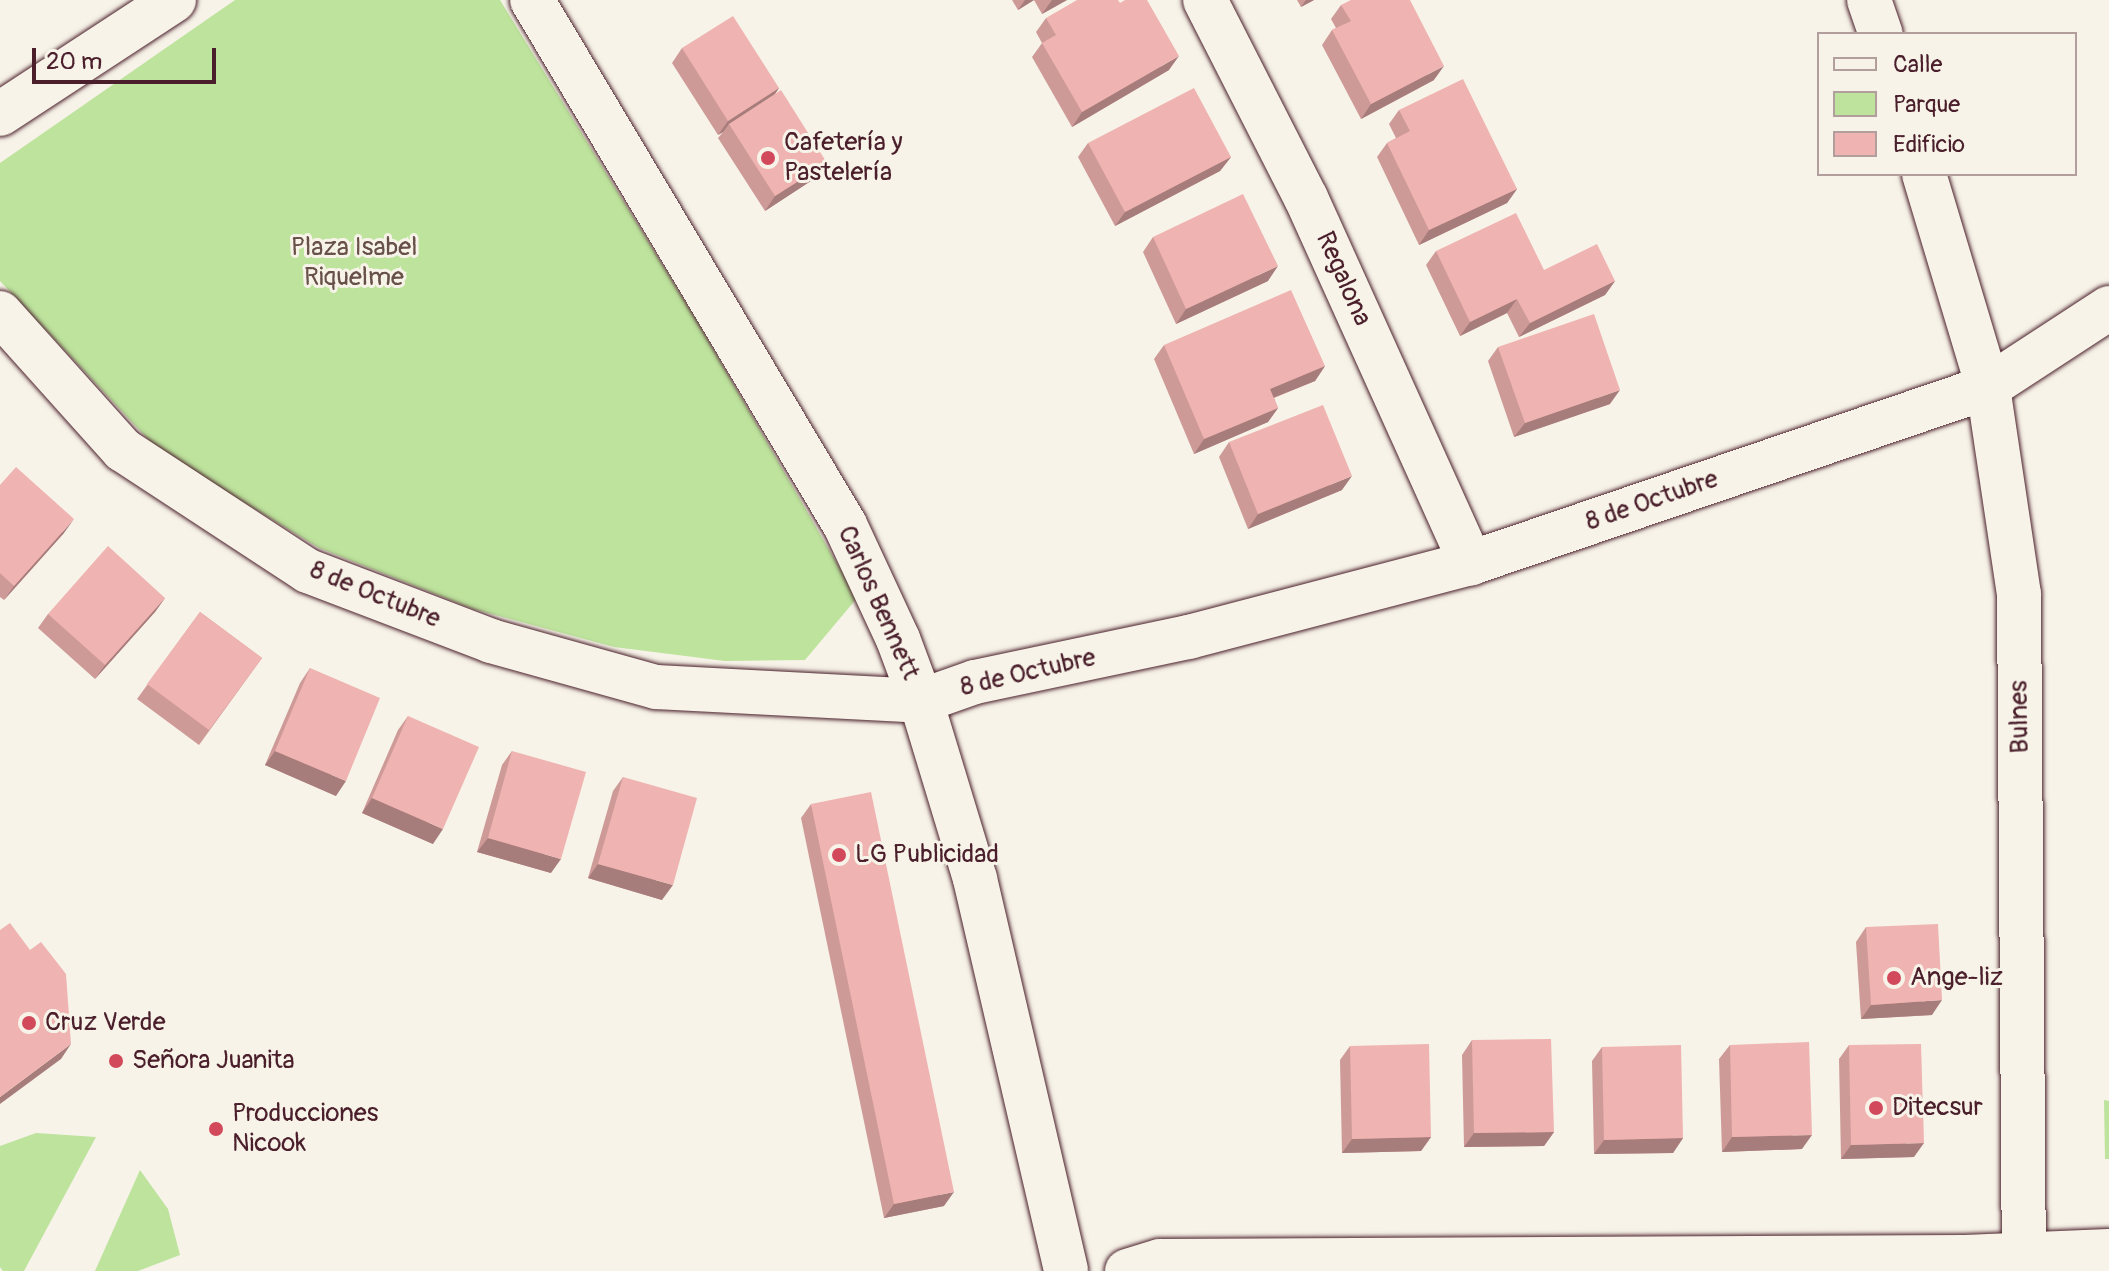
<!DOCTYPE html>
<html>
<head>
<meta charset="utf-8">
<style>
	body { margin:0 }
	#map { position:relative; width:2109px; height:1271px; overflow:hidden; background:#f7f3e8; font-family:Pangolin,sans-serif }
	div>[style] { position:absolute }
	.green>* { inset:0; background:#bde39d }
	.roads { filter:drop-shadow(0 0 2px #4a1f2b) drop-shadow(0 0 2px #4a1f2b) }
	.minor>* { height:44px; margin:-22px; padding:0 22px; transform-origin:22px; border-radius:22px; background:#f7f3e8 }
	.major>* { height:44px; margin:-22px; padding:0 22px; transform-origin:22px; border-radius:22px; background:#f7f3e8 }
	.wall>* { inset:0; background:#ce9a98 }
	.shaded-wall>* { inset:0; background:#a77d7c }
	.building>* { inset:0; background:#efb3b1 }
	.dots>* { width:22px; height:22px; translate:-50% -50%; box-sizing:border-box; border:4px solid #f7f3e8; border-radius:50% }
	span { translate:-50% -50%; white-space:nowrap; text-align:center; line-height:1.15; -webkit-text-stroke:6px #f7f3e8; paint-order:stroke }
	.poi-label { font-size:26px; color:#4a1f2b }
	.left { translate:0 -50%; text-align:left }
	.park-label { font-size:26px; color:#675048 }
	.street-label { font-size:26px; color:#4a1f2b }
	.legend { position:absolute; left:1817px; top:32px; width:260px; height:144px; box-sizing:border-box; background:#f7f3e8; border:2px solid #b29e9c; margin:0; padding:10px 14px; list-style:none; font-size:24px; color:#4a1f2b }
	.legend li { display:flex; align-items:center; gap:16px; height:40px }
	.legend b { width:40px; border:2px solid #b29e9c }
	.scale { position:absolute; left:32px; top:48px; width:184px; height:36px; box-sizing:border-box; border:4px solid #4a1f2b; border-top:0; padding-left:10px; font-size:24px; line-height:28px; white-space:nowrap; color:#4a1f2b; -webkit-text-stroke:6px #f7f3e8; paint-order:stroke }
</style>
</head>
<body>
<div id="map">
	<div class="green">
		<div style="clip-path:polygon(235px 0,500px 0,697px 321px,857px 598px,805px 660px,725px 661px,614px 647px,473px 609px,319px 548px,158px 450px,0 281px,0 163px)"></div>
		<div style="clip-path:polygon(2104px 1100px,2109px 1101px,2109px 1159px,2105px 1159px)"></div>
		<div style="clip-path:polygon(36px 1133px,96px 1137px,24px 1271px,3px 1271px,0 1267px,0 1146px)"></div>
		<div style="clip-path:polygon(140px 1170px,168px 1209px,180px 1255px,138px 1271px,95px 1271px)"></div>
	</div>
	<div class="roads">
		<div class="minor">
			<div style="left:532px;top:0;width:611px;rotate:59.2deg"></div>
			<div style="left:845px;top:525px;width:126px;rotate:65.1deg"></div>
			<div style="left:898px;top:639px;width:66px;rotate:69.6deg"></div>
			<div style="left:921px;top:701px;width:186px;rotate:73.1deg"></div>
			<div style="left:975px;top:879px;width:402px;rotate:76.9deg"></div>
			<div style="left:1205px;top:0;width:222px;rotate:63deg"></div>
			<div style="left:1306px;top:198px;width:401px;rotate:65.7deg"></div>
			<div style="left:1869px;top:0;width:36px;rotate:71deg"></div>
			<div style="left:1924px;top:174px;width:222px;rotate:73.3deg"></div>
			<div style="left:1988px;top:387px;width:209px;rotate:81.5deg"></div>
			<div style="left:2019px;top:594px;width:677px;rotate:89.58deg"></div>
			<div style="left:0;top:313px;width:184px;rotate:48.1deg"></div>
			<div style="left:123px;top:450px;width:221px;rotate:33.2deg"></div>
			<div style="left:308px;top:571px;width:196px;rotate:20.9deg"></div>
			<div style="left:491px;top:641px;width:171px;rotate:15.6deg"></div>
			<div style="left:656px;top:687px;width:265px;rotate:3deg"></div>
			<div style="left:921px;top:701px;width:57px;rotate:-19.4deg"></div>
			<div style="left:975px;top:682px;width:219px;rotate:-11.9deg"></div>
			<div style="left:1189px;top:637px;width:292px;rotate:-14.7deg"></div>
			<div style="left:1471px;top:563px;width:546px;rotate:-18.8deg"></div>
			<div style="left:1988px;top:387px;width:145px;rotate:-33.1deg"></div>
		</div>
		<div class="major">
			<div style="left:0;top:114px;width:208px;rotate:-33.2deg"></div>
			<div style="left:1127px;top:1271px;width:34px;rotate:-17deg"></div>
			<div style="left:1160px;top:1261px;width:805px;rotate:-0.28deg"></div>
			<div style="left:1965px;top:1257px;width:144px;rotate:-2.4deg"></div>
		</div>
	</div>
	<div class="wall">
		<div style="clip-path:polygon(1012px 0,1034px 0,1018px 10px)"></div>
		<div style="clip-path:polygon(1034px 0,1067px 0,1042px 14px)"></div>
		<div style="clip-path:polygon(1297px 0,1314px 0,1301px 7px)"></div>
		<div style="clip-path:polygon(1341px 5px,1434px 80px,1361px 119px,1322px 45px,1332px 30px,1336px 28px,1331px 19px)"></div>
		<div style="clip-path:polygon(1046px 18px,1169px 70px,1072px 127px,1032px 57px,1042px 43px,1036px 32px)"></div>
		<div style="clip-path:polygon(682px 48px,779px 88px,775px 94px,817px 177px,765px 211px,718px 138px,723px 132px,718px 135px,672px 63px)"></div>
		<div style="clip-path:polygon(1399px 110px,1517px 189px,1507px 203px,1419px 245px,1377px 157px,1387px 143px,1396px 138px,1389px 124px)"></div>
		<div style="clip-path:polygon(1088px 143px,1231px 157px,1220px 171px,1115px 226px,1078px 157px)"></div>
		<div style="clip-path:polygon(1153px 237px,1268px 281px,1176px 324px,1143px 252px)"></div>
		<div style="clip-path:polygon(1436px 251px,1544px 270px,1615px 281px,1605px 295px,1519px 337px,1507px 313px,1460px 336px,1426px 265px)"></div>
		<div style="clip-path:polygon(1164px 345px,1325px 366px,1315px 381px,1274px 398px,1278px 408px,1268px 422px,1194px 454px,1154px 359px)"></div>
		<div style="clip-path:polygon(1498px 347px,1610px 404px,1514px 437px,1488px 361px)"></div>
		<div style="clip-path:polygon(1229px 442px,1342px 490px,1248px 529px,1219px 457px)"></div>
		<div style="clip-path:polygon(0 485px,64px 533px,4px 600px,0 597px)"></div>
		<div style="clip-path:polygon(165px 598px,155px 612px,95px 679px,38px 628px,48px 614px)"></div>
		<div style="clip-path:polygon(200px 612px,262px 658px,199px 745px,137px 699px)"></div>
		<div style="clip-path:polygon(310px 668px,336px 796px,265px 765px,300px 683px)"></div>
		<div style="clip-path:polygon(408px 716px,433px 844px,362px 813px,398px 730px)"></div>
		<div style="clip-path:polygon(512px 751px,551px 873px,477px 852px,502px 765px)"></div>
		<div style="clip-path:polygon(623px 777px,662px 900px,588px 878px,613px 791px)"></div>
		<div style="clip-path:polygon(811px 804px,944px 1206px,884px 1218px,801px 818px)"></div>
		<div style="clip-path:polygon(1866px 927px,1932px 1015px,1861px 1019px,1856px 942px)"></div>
		<div style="clip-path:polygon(1472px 1040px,1554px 1132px,1544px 1146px,1464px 1147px,1462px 1055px)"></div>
		<div style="clip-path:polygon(1730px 1045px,1802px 1149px,1722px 1152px,1719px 1059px)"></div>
		<div style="clip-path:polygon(1849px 1045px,1914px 1157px,1841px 1159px,1839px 1059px)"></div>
		<div style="clip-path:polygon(1350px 1046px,1431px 1137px,1421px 1151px,1342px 1153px,1340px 1060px)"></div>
		<div style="clip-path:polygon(1602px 1047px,1683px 1138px,1673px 1153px,1594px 1154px,1592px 1061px)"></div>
	</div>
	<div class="shaded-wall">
		<div style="clip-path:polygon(1025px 0,1034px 0,1018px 10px)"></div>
		<div style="clip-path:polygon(1052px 0,1067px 0,1042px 14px)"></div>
		<div style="clip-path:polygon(1306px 0,1314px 0,1301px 7px)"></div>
		<div style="clip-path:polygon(1179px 56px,1169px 70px,1072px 127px,1082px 112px)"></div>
		<div style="clip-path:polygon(1444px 66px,1434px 80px,1361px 119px,1371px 104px)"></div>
		<div style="clip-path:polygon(779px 88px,769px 103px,729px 124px,723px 132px,718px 135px,728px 121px)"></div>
		<div style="clip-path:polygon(1231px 157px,1220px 171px,1115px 226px,1125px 212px)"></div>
		<div style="clip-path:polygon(827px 163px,817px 177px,765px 211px,775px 196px)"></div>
		<div style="clip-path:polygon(1517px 189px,1507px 203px,1419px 245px,1429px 230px)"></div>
		<div style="clip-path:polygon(1278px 266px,1268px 281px,1176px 324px,1186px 309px)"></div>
		<div style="clip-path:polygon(1615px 281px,1605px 295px,1519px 337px,1530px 323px)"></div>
		<div style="clip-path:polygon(1517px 299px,1507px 313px,1460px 336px,1470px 322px)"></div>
		<div style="clip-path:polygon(1325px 366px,1315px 381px,1260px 403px,1270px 389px)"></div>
		<div style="clip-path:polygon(1620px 390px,1610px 404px,1514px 437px,1525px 423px)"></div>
		<div style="clip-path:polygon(1278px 408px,1268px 422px,1194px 454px,1204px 439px)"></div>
		<div style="clip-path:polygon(1352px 476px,1342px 490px,1248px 529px,1258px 514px)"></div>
		<div style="clip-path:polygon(74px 519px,64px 533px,4px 600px,14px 586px)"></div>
		<div style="clip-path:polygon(165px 598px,155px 612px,95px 679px,105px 665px)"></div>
		<div style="clip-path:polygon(275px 751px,346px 781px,336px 796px,265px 765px)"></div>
		<div style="clip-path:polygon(372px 798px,443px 829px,433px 844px,362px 813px)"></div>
		<div style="clip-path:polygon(488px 838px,561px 859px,551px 873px,477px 852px)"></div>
		<div style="clip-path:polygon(598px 864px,673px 885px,662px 900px,588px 878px)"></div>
		<div style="clip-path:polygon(1942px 1000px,1932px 1015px,1861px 1019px,1871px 1005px)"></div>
		<div style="clip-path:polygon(71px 1044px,61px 1059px,0 1104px,0 1097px)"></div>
		<div style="clip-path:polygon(1554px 1132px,1544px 1146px,1464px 1147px,1474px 1133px)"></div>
		<div style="clip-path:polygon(1812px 1135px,1802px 1149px,1722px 1152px,1732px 1137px)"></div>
		<div style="clip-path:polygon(1431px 1137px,1421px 1151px,1342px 1153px,1352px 1139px)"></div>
		<div style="clip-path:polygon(1683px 1138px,1673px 1153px,1594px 1154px,1604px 1140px)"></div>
		<div style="clip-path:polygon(1924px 1143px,1914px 1157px,1841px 1159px,1851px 1145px)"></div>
		<div style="clip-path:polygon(954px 1192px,944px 1206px,884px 1218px,894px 1204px)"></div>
	</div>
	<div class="building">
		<div style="clip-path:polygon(1077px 0,1118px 0,1120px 3px,1125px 0,1147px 0,1179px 56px,1082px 112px,1042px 43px,1056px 35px,1046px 18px)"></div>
		<div style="clip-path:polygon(1351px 0,1410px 0,1444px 66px,1371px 104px,1332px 30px,1351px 21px,1341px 5px)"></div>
		<div style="clip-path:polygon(733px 16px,779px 88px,728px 121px,682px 48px)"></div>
		<div style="clip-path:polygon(1463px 79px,1517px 189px,1429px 230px,1387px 143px,1410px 131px,1399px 110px)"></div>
		<div style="clip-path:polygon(1194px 88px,1231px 157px,1125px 212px,1088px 143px)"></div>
		<div style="clip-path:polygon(781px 90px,827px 163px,775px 196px,729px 124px)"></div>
		<div style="clip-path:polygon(1243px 194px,1278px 266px,1186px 309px,1153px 237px)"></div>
		<div style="clip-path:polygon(1516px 213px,1544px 270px,1597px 244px,1615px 281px,1530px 323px,1517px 299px,1470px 322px,1436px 251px)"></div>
		<div style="clip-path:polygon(1291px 290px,1325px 366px,1270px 389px,1278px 408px,1204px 439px,1164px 345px)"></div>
		<div style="clip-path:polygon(1594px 314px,1620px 390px,1525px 423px,1498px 347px)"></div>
		<div style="clip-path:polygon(1323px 405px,1352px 476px,1258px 514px,1229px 442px)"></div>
		<div style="clip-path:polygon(16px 467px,74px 519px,14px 586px,0 573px,0 485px)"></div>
		<div style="clip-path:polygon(108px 546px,165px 598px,105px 665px,48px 614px)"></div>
		<div style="clip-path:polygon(200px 612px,262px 658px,209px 730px,147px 684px)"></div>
		<div style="clip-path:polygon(310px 668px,380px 698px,346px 781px,275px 751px)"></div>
		<div style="clip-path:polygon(408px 716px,479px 747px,443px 829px,372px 798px)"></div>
		<div style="clip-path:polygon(512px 751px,586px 772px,561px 859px,488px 838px)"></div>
		<div style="clip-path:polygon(623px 777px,697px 798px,673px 885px,598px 864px)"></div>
		<div style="clip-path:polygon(871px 792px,954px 1192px,894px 1204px,811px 804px)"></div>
		<div style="clip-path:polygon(10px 923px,30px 950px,41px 942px,66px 974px,71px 1044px,0 1097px,0 930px)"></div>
		<div style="clip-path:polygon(1938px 924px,1942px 1000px,1871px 1005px,1866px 927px)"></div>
		<div style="clip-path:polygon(1551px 1039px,1554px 1132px,1474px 1133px,1472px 1040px)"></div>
		<div style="clip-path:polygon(1809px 1042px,1812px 1135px,1732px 1137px,1730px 1045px)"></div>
		<div style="clip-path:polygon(1429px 1044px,1431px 1137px,1352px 1139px,1350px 1046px)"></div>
		<div style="clip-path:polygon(1921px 1044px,1924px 1143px,1851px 1145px,1849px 1045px)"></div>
		<div style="clip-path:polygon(1681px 1045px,1683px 1138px,1604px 1140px,1602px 1047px)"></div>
	</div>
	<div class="dots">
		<div style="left:768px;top:158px;background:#d1495b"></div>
		<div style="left:839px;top:855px;background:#d1495b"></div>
		<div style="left:1894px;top:978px;background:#d1495b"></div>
		<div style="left:29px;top:1023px;background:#d1495b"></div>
		<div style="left:116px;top:1061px;background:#d1495b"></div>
		<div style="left:1876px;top:1108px;background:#d1495b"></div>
		<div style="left:216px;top:1129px;background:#d1495b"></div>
	</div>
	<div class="poi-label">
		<span class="left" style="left:784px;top:158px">Cafetería y<br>Pastelería</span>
		<span class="left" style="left:855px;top:855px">LG Publicidad</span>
		<span class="left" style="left:1910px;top:978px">Ange-liz</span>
		<span class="left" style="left:45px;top:1023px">Cruz Verde</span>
		<span class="left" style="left:132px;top:1061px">Señora Juanita</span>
		<span class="left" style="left:1892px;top:1108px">Ditecsur</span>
		<span class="left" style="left:232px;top:1129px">Producciones<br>Nicook</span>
	</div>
	<div class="park-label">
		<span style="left:354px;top:263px">Plaza Isabel<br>Riquelme</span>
	</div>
	<div class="street-label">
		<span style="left:1343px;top:279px;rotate:66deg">Regalona</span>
		<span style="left:1652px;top:501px;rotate:-19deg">8 de Octubre</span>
		<span style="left:375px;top:595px;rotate:22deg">8 de Octubre</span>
		<span style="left:878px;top:603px;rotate:66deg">Carlos Bennett</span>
		<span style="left:1028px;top:673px;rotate:-13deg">8 de Octubre</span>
		<span style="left:2020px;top:717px;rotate:-91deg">Bulnes</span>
	</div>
	<ul class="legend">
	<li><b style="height:10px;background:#f7f3e8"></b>Calle</li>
	<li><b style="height:22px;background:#bde39d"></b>Parque</li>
	<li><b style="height:22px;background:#efb3b1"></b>Edificio</li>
	</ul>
	<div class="scale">20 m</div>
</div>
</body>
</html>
